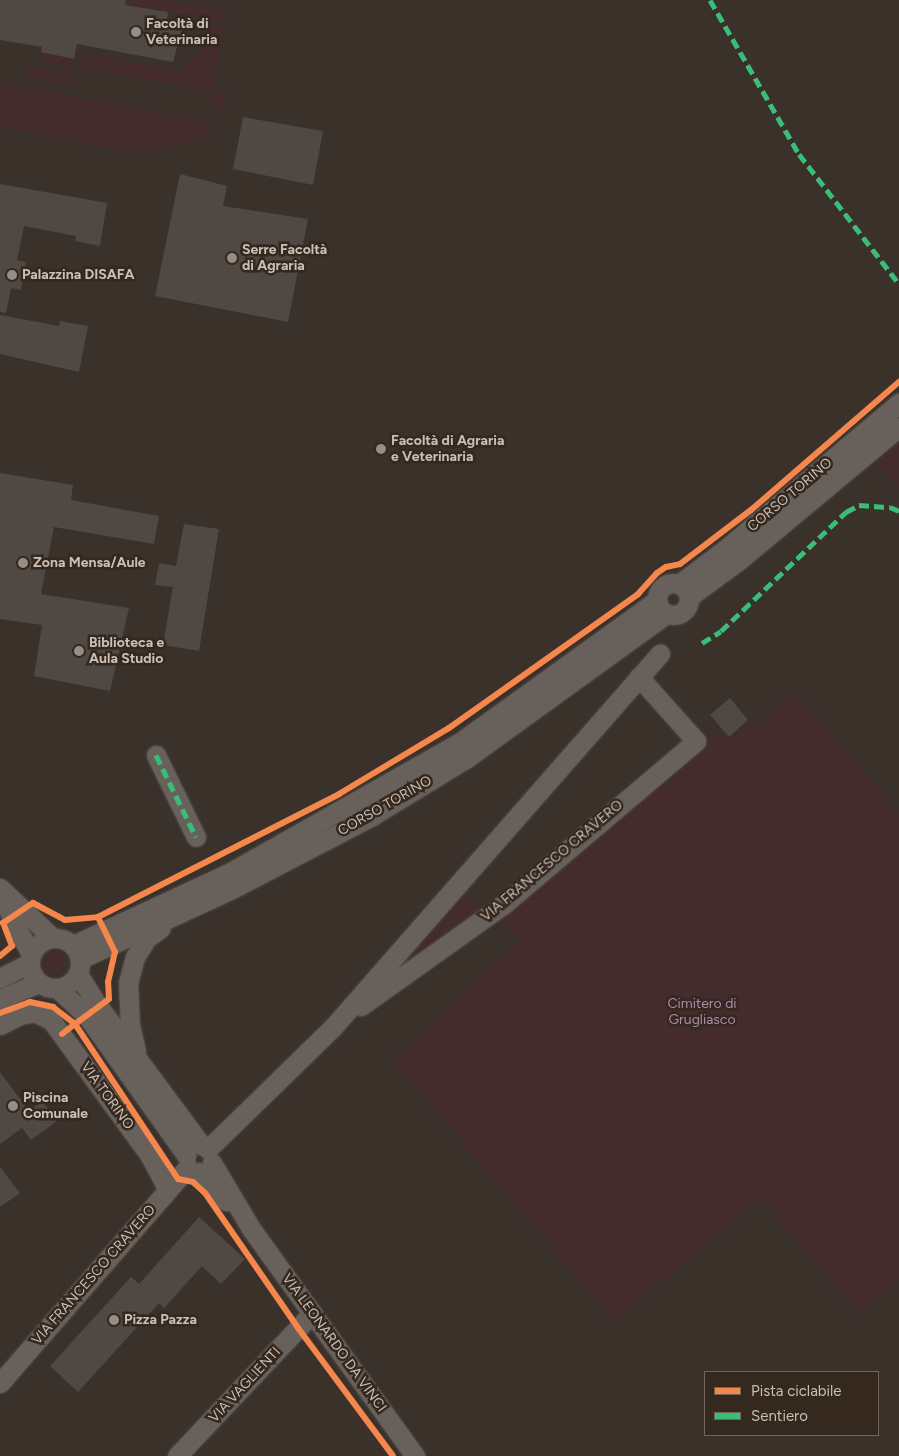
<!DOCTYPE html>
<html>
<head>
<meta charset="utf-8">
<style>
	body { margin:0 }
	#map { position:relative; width:899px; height:1456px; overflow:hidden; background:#3a312b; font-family:Figtree,sans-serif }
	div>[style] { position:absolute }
	.green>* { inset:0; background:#442c2e }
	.round { border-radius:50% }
	.building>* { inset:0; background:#4f4843 }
	.roads { filter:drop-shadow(0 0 1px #544e49) drop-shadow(0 0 1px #544e49) }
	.minor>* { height:19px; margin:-9.5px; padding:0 9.5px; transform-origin:9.5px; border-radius:9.5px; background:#68605b }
	.minor>.ring { margin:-9.5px; padding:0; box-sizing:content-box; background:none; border:19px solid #68605b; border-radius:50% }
	.quiet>* { height:5px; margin-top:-2.5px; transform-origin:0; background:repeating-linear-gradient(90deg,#3abd76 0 10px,transparent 0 15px) }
	.cycleway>* { height:6px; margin:-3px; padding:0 3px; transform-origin:3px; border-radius:3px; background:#f5874c }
	.dots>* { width:14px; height:14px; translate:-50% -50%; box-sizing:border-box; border:2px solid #35281e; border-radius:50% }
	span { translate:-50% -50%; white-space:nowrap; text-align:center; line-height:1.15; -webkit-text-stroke:5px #35281e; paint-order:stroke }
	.poi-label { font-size:14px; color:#cabfb5; font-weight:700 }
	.left { translate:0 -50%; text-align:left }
	.street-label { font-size:14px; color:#cabfb5 }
	.park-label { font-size:14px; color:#af89ad }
	.legend { position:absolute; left:704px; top:1371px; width:175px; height:65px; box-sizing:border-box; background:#35281e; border:1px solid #71645a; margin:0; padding:6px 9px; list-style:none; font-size:15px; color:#cabfb5 }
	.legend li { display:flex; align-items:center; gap:10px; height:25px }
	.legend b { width:25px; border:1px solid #71645a }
</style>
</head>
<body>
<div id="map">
	<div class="green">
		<div style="clip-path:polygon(131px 0,163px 0,227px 11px,225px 21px,130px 6px)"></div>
		<div style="clip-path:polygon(205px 23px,224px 27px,213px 91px,228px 95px,223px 107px,218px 109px,210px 108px,212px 91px,80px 68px,85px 53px,181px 71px,187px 61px,198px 55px)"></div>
		<div style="clip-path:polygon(41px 52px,74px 59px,73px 67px,40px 60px)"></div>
		<div style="clip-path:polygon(25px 65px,73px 74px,71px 85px,26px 76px,27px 71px,21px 69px)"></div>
		<div style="clip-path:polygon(0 83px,209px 122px,207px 137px,133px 153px,0 127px)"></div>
		<div style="clip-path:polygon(899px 442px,899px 488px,874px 464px)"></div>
		<div style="clip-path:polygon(795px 692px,899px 813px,899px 1280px,858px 1314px,762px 1199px,613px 1320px,393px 1060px,519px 941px,499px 919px,719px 730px,728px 740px,749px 721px,754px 726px)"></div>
		<div style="clip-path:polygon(459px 888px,481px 912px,382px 983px)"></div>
		<div class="round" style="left:44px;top:952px;width:22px;height:22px"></div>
	</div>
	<div class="building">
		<div style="clip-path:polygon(0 0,126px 0,125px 5px,168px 12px,167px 19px,184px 22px,173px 62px,77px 44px,74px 59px,41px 52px,42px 47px,0 40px)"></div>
		<div style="clip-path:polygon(243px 117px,323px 131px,313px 185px,233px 169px)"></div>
		<div style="clip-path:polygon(180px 174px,227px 186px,223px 206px,308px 219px,288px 322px,155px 296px)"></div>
		<div style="clip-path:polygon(0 184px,107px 203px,100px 246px,75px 241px,76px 236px,24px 226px,17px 260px,26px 262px,21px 290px,11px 288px,6px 313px,0 312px)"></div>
		<div style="clip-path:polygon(0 315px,59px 326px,60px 321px,88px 326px,79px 372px,0 354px)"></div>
		<div style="clip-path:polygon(0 473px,73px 485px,71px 500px,159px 516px,154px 544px,54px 527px,41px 594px,129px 608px,110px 691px,34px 676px,42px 625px,0 619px)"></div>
		<div style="clip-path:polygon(184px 524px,219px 529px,199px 651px,163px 645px,173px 587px,155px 585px,159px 563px,176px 566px)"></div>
		<div style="clip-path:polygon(730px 698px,748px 720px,729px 737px,710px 715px)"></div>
		<div style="clip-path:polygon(0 1072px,29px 1111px,42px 1101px,57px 1121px,31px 1140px,22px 1128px,0 1144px)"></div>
		<div style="clip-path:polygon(0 1167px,20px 1193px,0 1207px)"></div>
		<div style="clip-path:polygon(199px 1217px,245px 1259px,221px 1284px,202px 1266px,164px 1308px,159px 1303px,78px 1392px,50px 1366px,131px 1277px,139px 1284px)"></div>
	</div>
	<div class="roads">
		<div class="minor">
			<div class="ring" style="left:657px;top:583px;width:13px;height:13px"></div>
			<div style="left:679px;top:584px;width:61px;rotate:-37.1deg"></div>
			<div style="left:728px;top:547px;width:224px;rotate:-40.1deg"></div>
			<div style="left:689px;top:597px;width:61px;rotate:-36.3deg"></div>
			<div style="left:738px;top:561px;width:209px;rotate:-39.8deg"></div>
			<div style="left:156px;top:755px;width:91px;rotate:64deg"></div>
			<div style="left:0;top:888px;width:73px;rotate:43.3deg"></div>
			<div style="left:2px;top:893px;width:26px;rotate:69deg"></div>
			<div style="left:11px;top:917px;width:42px;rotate:61.6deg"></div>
			<div class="ring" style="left:30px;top:938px;width:31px;height:31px"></div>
			<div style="left:73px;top:945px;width:170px;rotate:-24.8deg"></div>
			<div style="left:227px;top:874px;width:266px;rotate:-29.5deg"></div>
			<div style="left:459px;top:743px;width:244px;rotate:-35.8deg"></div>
			<div style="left:80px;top:959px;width:167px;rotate:-24.7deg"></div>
			<div style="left:232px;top:889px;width:158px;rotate:-27.5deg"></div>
			<div style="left:372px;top:816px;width:111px;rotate:-31.4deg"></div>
			<div style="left:467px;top:758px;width:246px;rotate:-35.9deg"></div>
			<div style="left:78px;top:974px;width:39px;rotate:58deg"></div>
			<div style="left:99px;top:1007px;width:172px;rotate:53.5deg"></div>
			<div style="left:0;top:978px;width:33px;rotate:-27deg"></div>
			<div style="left:58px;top:989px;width:40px;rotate:43deg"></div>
			<div style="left:87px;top:1016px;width:171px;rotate:54.5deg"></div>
			<div style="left:0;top:999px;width:42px;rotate:-22.3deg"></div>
			<div style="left:361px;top:1006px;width:176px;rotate:-35.5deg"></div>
			<div style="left:504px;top:904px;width:252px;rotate:-40.3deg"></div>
			<div style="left:696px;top:741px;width:86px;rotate:-131.7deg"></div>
			<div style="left:0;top:1025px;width:22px;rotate:-27deg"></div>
			<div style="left:20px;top:1015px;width:14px;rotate:-12deg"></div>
			<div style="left:34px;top:1012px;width:19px;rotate:25deg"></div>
			<div style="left:51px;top:1020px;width:168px;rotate:53.9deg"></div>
			<div style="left:150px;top:1156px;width:38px;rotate:62deg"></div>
			<div style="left:136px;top:1051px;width:26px;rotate:-103deg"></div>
			<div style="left:130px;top:1026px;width:43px;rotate:-92.7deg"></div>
			<div style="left:128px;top:983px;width:27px;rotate:-75deg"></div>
			<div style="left:135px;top:957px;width:22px;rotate:-58deg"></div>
			<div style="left:147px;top:938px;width:17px;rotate:-36deg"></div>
			<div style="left:208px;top:1149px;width:176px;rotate:-44.3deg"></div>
			<div style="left:334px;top:1026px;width:495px;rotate:-48.8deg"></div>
			<div style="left:212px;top:1163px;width:78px;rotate:59.2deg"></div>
			<div style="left:252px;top:1230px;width:279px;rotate:54.2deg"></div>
			<div style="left:199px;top:1172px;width:40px;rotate:47deg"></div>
			<div style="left:0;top:1383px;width:286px;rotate:-49deg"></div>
			<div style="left:177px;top:1456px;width:197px;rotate:-46.6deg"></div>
		</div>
	</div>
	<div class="quiet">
		<div style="left:710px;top:0;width:178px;rotate:60deg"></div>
		<div style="left:799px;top:154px;width:164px;rotate:52.4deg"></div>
		<div style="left:702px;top:643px;width:22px;rotate:-32deg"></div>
		<div style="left:721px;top:631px;width:173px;rotate:-43.6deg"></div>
		<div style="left:846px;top:512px;width:15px;rotate:-28deg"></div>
		<div style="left:859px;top:505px;width:31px;rotate:4deg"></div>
		<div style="left:890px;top:507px;width:10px;rotate:24deg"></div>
		<div style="left:156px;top:755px;width:91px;rotate:64deg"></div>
	</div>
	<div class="cycleway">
		<div style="left:0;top:956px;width:16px;rotate:-40deg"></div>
		<div style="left:12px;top:946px;width:25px;rotate:-111deg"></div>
		<div style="left:3px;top:923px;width:36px;rotate:-34deg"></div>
		<div style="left:33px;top:903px;width:36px;rotate:28deg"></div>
		<div style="left:65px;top:920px;width:33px;rotate:-5deg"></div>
		<div style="left:98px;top:917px;width:271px;rotate:-27deg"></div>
		<div style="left:339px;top:794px;width:128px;rotate:-31deg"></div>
		<div style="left:449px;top:728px;width:232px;rotate:-35.3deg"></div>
		<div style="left:638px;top:594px;width:28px;rotate:-48deg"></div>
		<div style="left:657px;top:573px;width:11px;rotate:-34deg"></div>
		<div style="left:666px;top:567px;width:14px;rotate:-12deg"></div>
		<div style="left:680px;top:564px;width:89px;rotate:-37.3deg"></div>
		<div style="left:751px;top:510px;width:196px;rotate:-40.9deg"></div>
		<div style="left:0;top:1013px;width:32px;rotate:-20deg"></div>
		<div style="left:30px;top:1002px;width:24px;rotate:12deg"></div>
		<div style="left:53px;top:1007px;width:28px;rotate:38deg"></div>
		<div style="left:75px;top:1024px;width:42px;rotate:-36.3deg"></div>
		<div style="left:109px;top:999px;width:17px;rotate:-93deg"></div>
		<div style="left:108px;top:982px;width:31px;rotate:-77deg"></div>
		<div style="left:115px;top:952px;width:39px;rotate:-116deg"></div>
		<div style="left:62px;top:1034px;width:16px;rotate:-38deg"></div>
		<div style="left:75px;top:1024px;width:186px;rotate:56.4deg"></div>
		<div style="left:178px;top:1179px;width:15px;rotate:11deg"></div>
		<div style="left:193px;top:1182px;width:16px;rotate:43deg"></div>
		<div style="left:205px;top:1193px;width:164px;rotate:55.4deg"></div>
		<div style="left:298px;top:1328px;width:159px;rotate:53.4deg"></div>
	</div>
	<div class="dots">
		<div style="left:136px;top:32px;background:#988d85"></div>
		<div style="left:232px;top:258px;background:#988d85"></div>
		<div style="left:12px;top:275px;background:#988d85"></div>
		<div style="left:381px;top:449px;background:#988d85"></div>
		<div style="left:23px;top:563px;background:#988d85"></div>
		<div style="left:79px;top:651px;background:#988d85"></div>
		<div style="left:13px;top:1106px;background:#988d85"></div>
		<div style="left:114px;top:1320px;background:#988d85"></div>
	</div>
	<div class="poi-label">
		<span class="left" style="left:146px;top:32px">Facoltà di<br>Veterinaria</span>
		<span class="left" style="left:242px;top:258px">Serre Facoltà<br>di Agraria</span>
		<span class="left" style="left:22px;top:275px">Palazzina DISAFA</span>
		<span class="left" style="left:391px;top:449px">Facoltà di Agraria<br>e Veterinaria</span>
		<span class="left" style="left:33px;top:563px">Zona Mensa/Aule</span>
		<span class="left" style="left:89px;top:651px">Biblioteca e<br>Aula Studio</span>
		<span class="left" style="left:23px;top:1106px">Piscina<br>Comunale</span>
		<span class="left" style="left:124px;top:1320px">Pizza Pazza</span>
	</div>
	<div class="street-label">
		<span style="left:790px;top:495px;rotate:-40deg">CORSO TORINO</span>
		<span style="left:385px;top:806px;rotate:-30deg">CORSO TORINO</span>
		<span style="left:552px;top:861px;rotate:-40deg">VIA FRANCESCO CRAVERO</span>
		<span style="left:107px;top:1096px;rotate:54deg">VIA TORINO</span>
		<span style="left:94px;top:1275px;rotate:-49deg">VIA FRANCESCO CRAVERO</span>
		<span style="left:334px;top:1343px;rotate:54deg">VIA LEONARDO DA VINCI</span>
		<span style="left:245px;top:1385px;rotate:-47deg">VIA VAGLIENTI</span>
	</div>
	<div class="park-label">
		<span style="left:702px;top:1012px">Cimitero di<br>Grugliasco</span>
	</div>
	<ul class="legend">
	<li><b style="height:6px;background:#f5874c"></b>Pista ciclabile</li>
	<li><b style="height:6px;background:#3abd76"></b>Sentiero</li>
	</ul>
</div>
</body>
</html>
